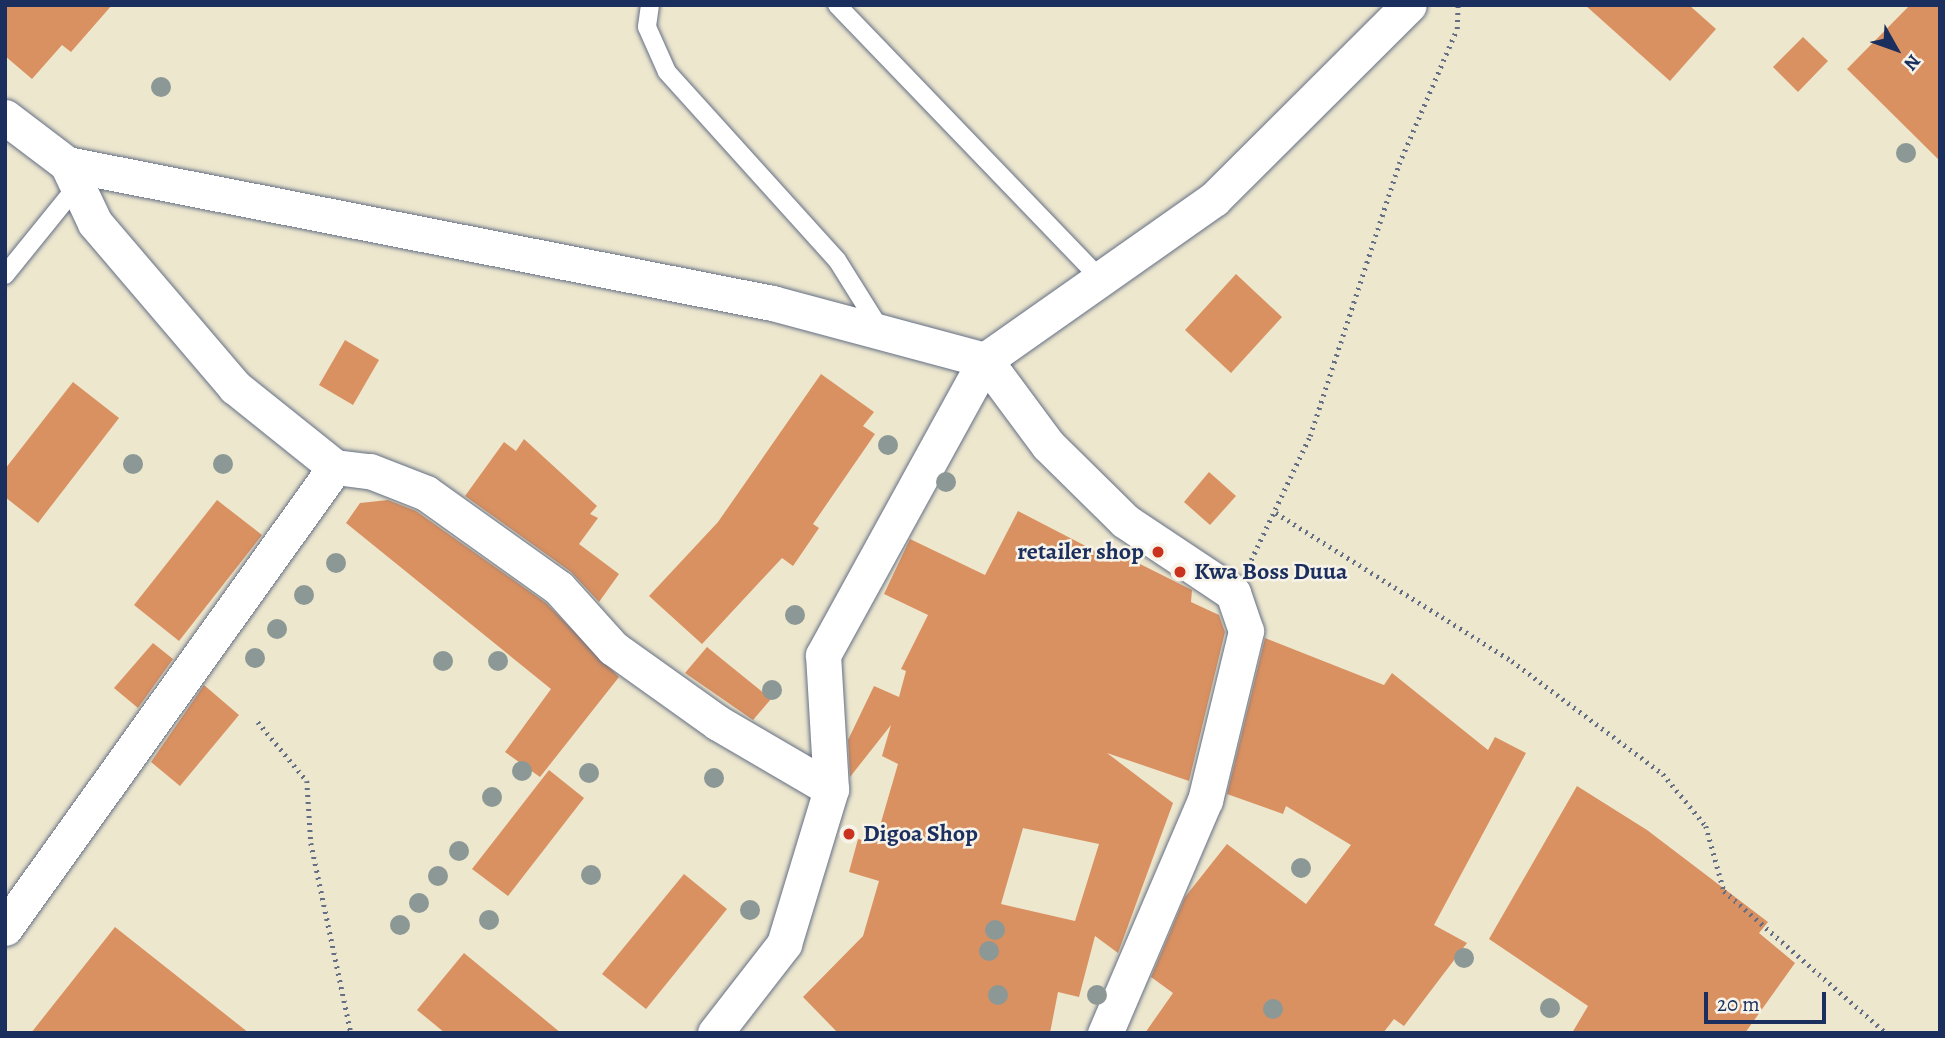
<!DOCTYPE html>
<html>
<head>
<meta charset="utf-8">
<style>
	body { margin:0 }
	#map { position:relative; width:1945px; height:1038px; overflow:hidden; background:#ede7ce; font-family:Alegreya,serif }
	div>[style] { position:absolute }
	.building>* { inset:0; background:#da9161 }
	.path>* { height:4.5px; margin-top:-2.25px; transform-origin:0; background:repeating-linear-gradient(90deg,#646f85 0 2px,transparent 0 7px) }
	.roads { filter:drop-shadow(0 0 2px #646f85) drop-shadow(0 0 2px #646f85) }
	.service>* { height:18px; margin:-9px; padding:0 9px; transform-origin:9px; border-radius:9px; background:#fff }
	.minor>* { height:35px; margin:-17.5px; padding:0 17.5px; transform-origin:17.5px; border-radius:17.5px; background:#fff }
	.trees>* { width:20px; height:20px; margin:-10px; border-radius:50%; background:#8c9895 }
	.dots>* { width:19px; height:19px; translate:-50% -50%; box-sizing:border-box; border:4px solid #f7f3e8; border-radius:50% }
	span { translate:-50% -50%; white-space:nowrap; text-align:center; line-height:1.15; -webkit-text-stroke:5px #f7f3e8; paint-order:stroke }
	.poi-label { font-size:24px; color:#1b2f5e; font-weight:700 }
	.right { translate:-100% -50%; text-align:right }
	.left { translate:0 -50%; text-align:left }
	.frame { position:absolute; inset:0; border:7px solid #1b2f5e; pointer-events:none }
	.north { position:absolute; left:1861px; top:14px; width:70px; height:70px; -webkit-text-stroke:5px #f7f3e8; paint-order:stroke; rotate:130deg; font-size:19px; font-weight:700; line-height:28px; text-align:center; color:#1b2f5e }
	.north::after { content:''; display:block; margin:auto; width:24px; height:32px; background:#1b2f5e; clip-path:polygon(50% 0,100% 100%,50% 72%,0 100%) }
	.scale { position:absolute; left:1704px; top:992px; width:122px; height:32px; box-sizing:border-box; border:4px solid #1b2f5e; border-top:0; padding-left:9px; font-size:21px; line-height:24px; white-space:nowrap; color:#1b2f5e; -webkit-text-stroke:5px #f7f3e8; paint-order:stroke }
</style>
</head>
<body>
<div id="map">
	<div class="building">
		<div style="clip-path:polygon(5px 5px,112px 5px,71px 52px,62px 45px,32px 79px,5px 56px)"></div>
		<div style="clip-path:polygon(1585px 5px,1689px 5px,1716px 29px,1670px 81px)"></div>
		<div style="clip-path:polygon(1910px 5px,1940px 5px,1940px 161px,1847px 69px)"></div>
		<div style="clip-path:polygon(1803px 37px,1828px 61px,1798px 92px,1773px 67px)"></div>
		<div style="clip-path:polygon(1236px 274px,1282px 317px,1231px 373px,1185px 330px)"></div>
		<div style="clip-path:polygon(345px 340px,379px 360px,353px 405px,319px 385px)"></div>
		<div style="clip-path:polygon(821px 374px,874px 412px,863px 426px,875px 434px,813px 524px,819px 528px,793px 566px,782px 558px,702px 644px,649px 596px,718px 522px)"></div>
		<div style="clip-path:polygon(73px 382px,119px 418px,38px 523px,5px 497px,5px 469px)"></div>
		<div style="clip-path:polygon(524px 439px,597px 506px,590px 514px,598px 518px,579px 544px,619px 574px,599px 602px,571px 572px,465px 496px,504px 442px,516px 451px)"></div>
		<div style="clip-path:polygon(1209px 472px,1236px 496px,1210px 525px,1184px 502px)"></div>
		<div style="clip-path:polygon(217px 500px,262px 535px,179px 641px,134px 605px)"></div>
		<div style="clip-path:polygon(388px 500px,416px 511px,546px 603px,619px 677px,540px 777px,505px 752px,551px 689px,346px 523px,360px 503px)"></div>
		<div style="clip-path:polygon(evenodd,1018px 511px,1103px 555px,1106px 547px,1192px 590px,1191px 602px,1219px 615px,1225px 632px,1189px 781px,1107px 753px,1173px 803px,1118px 953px,1095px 936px,1079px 997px,1058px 992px,1050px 1033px,838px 1033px,803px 997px,863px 936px,879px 881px,849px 872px,858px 839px,875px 843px,898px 764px,882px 756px,891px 725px,850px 777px,848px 740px,874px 686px,899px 697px,906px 671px,901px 669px,928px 615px,884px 594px,910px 539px,985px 575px,1018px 511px,1023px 828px,1099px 844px,1075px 921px,1001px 904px,1023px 828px)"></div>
		<div style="clip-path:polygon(1265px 638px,1384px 685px,1392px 673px,1488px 750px,1495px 737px,1526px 753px,1434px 925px,1467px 943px,1404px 1026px,1394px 1019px,1383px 1033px,1145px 1033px,1173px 993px,1151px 977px,1185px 897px,1227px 844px,1306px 904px,1351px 845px,1286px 806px,1283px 814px,1227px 794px)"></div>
		<div style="clip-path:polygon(153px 643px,173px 659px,138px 708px,114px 688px)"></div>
		<div style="clip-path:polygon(707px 647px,771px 699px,753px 720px,685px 673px)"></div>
		<div style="clip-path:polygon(204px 685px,239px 715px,180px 786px,151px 762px)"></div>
		<div style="clip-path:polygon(549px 770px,584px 798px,508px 896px,472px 869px)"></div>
		<div style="clip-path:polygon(1577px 786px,1647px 830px,1768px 922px,1759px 933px,1795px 963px,1745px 1033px,1572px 1033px,1588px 1006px,1489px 939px)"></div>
		<div style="clip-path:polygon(684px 874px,727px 909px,646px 1009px,602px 974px)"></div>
		<div style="clip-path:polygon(115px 927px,139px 946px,249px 1033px,31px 1033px)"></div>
		<div style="clip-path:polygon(464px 953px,561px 1033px,445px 1033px,417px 1010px)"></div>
	</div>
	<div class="path">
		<div style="left:1276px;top:513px;width:279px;rotate:32.1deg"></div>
		<div style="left:1512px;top:661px;width:189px;rotate:36.8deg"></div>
		<div style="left:1663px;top:774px;width:67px;rotate:50.4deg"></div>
		<div style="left:1706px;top:826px;width:67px;rotate:74.5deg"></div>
		<div style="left:1724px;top:891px;width:215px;rotate:41.2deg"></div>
		<div style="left:1251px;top:560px;width:137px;rotate:-64.6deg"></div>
		<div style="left:1310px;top:436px;width:286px;rotate:-71.9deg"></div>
		<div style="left:1399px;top:164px;width:147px;rotate:-66.8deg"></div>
		<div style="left:1457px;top:29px;width:24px;rotate:-88deg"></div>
		<div style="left:258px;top:722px;width:77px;rotate:50.3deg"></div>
		<div style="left:307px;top:781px;width:62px;rotate:86.3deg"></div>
		<div style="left:311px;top:843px;width:194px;rotate:78.1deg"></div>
	</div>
	<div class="roads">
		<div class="service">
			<div style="left:650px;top:5px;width:22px;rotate:98deg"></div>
			<div style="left:647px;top:27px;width:49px;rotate:66deg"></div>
			<div style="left:667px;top:72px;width:253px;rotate:47.9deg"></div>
			<div style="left:837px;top:260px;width:79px;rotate:57.9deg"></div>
			<div style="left:837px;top:5px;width:378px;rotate:46.1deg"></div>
			<div style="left:5px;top:275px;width:114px;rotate:-51deg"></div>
		</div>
		<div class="minor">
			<div style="left:5px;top:117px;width:78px;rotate:37.2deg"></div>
			<div style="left:67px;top:164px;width:65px;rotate:64.6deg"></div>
			<div style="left:95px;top:223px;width:216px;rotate:49.5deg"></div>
			<div style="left:235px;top:387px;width:128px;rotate:38.7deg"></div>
			<div style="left:67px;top:164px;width:719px;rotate:11.15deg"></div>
			<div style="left:772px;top:303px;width:220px;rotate:15deg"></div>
			<div style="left:985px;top:360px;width:106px;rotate:53.5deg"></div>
			<div style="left:1048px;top:445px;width:108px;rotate:44.6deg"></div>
			<div style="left:1125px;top:521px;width:130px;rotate:33.7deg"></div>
			<div style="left:1233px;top:593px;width:40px;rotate:71.1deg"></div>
			<div style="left:1246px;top:631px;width:174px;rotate:103.6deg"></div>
			<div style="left:1205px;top:800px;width:254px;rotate:113.2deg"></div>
			<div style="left:5px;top:928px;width:567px;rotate:-54.4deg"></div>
			<div style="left:335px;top:467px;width:35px;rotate:7deg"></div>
			<div style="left:370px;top:471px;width:60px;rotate:21.4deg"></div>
			<div style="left:426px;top:493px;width:163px;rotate:35.5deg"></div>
			<div style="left:559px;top:588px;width:81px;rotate:48deg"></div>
			<div style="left:613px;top:648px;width:129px;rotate:35.5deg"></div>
			<div style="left:718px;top:723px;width:131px;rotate:30.3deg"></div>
			<div style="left:715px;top:1033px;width:113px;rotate:-52.2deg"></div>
			<div style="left:784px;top:944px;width:162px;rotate:-73.1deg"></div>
			<div style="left:831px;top:789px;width:134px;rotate:-93.4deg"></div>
			<div style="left:823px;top:655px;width:337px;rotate:-61.2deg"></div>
			<div style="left:985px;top:360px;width:280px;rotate:-35.1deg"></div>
			<div style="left:1214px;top:199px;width:275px;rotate:-44.9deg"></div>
		</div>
	</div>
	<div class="trees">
		<div style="left:161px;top:87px"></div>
		<div style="left:1906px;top:153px"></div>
		<div style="left:888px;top:445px"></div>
		<div style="left:133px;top:464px"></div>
		<div style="left:223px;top:464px"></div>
		<div style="left:946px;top:482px"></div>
		<div style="left:336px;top:563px"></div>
		<div style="left:304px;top:595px"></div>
		<div style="left:795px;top:615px"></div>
		<div style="left:277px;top:629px"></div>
		<div style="left:255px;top:658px"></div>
		<div style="left:443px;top:661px"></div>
		<div style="left:498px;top:661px"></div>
		<div style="left:772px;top:690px"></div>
		<div style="left:522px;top:771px"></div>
		<div style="left:589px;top:773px"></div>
		<div style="left:714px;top:778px"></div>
		<div style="left:492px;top:797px"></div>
		<div style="left:459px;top:851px"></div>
		<div style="left:1301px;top:868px"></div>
		<div style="left:591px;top:875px"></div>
		<div style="left:438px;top:876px"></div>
		<div style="left:419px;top:903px"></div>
		<div style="left:750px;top:910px"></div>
		<div style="left:489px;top:920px"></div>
		<div style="left:400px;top:925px"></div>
		<div style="left:995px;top:930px"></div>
		<div style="left:989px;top:951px"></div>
		<div style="left:1464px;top:958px"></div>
		<div style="left:998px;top:995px"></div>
		<div style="left:1097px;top:995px"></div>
		<div style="left:1550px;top:1008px"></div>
		<div style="left:1273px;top:1009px"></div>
	</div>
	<div class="dots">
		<div style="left:1158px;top:552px;background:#c8321e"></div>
		<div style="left:1180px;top:572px;background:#c8321e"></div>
		<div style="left:849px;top:834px;background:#c8321e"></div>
	</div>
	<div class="poi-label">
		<span class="right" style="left:1144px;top:552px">retailer shop</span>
		<span class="left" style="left:1194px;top:572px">Kwa Boss Duua</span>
		<span class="left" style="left:863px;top:834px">Digoa Shop</span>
	</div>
	<div class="frame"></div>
	<div class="north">N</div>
	<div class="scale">20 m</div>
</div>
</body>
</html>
